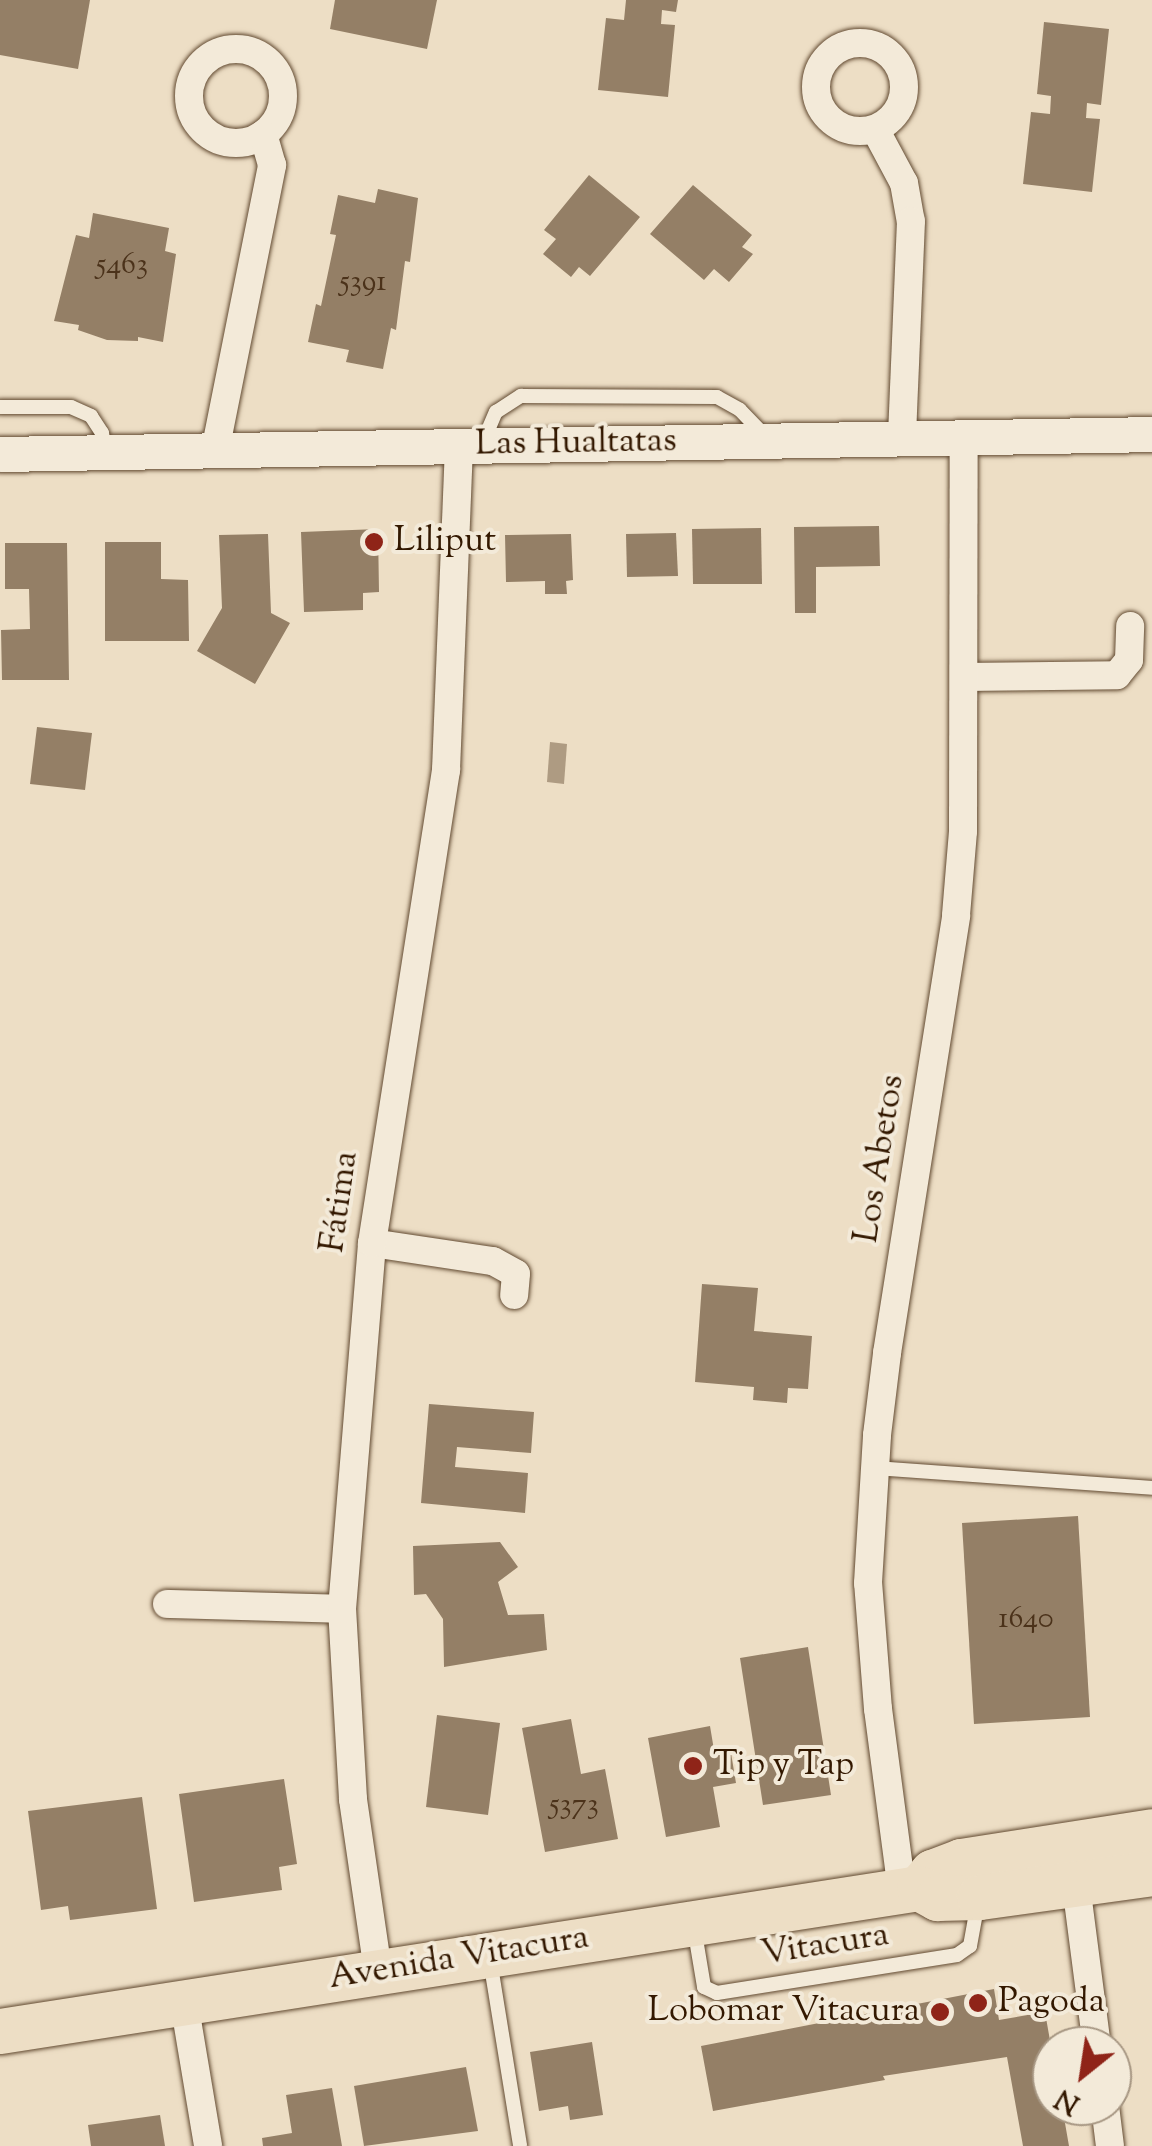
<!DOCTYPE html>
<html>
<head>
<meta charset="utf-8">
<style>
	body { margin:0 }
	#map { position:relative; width:1152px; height:2146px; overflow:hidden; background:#eddec5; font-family:"Sorts Mill Goudy",serif }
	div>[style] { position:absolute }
	.water>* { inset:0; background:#ae9b82 }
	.building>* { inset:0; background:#947f66 }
	.roads { filter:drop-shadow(0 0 2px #624a31) drop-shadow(0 0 2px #624a31) }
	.service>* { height:14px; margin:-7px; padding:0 7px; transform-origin:7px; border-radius:7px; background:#f3ead9 }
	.minor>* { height:28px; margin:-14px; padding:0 14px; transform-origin:14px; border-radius:14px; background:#f3ead9 }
	.minor>.ring { margin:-14px; padding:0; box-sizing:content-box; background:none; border:28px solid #f3ead9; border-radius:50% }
	.tertiary>* { height:35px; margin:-17.5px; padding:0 17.5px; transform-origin:17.5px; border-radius:17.5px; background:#f3ead9 }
	.primary>* { height:45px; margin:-22.5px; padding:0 22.5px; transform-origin:22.5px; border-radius:22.5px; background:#eddec5 }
	.dots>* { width:28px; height:28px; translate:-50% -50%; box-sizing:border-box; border:5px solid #f3ead9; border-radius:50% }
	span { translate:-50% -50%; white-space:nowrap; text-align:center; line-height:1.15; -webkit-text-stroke:8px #f3ead9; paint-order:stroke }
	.number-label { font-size:30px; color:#4b321a }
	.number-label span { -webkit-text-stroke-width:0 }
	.street-label { font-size:35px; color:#331800 }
	.poi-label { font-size:35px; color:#331800 }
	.left { translate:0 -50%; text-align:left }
	.right { translate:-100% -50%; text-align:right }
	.north { position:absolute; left:1032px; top:2026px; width:100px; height:100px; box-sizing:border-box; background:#f3ead9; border:2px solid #a69682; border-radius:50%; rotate:210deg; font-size:28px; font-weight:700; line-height:40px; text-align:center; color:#331800 }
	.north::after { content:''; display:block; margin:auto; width:35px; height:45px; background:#8f2418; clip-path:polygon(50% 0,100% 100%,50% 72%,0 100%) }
</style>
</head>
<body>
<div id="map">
	<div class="water">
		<div style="clip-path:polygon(550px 742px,567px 744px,564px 784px,547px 782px)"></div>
	</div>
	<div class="building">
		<div style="clip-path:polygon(0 0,90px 0,78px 69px,0 55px)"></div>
		<div style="clip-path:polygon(335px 0,437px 0,427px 49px,330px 29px)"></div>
		<div style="clip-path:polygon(626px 0,678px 0,676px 12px,662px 10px,661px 24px,675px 25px,668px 97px,598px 90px,606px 18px,624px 20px)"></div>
		<div style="clip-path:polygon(1044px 22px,1109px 29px,1101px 105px,1087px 103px,1086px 118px,1100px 119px,1092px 192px,1023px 184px,1031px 112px,1050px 114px,1051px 96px,1037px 94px)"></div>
		<div style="clip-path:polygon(589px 175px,640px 217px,590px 276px,579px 267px,571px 277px,543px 254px,556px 239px,544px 230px)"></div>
		<div style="clip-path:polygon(693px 185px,752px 235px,742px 247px,753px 254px,729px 282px,714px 269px,704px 280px,650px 234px)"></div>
		<div style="clip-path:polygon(378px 189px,418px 198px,410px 262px,405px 261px,396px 330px,391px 328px,383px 369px,346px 362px,349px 350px,308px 342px,316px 304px,321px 306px,336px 235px,330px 234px,338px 195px,375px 203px)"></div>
		<div style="clip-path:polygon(93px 213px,169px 228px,165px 251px,176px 254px,163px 342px,138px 337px,138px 341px,107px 340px,78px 330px,79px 325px,54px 321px,76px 235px,89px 238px)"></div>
		<div style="clip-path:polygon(879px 526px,880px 566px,816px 567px,816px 613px,795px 613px,794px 527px)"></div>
		<div style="clip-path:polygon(761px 528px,762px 584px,693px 584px,692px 529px)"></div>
		<div style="clip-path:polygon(378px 529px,379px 592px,363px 593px,363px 610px,304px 612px,301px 532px)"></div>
		<div style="clip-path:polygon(676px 533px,678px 576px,627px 577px,626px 534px)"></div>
		<div style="clip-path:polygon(268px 534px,271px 613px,290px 623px,255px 684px,197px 651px,222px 608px,219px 535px)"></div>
		<div style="clip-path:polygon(571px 534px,573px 580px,566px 581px,567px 594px,545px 594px,545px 581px,506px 582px,505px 535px)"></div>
		<div style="clip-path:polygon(105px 542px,161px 542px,161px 579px,188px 580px,189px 641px,105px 641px)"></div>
		<div style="clip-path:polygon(5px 543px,67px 543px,69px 680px,2px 680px,1px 630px,30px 629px,29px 589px,5px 589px)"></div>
		<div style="clip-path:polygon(37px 727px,92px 733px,85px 790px,30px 784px)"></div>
		<div style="clip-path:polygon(702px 1284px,758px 1288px,754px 1331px,812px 1336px,808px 1389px,788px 1388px,787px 1403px,753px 1400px,754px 1387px,695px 1382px)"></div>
		<div style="clip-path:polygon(429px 1404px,534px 1412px,531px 1453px,457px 1447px,455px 1467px,528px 1473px,525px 1513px,421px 1503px)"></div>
		<div style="clip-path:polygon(1078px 1516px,1090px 1717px,974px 1724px,962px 1523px)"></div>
		<div style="clip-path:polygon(500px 1542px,518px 1567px,498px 1582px,508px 1615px,544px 1614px,547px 1650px,444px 1667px,443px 1619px,426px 1594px,414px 1595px,413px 1546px)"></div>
		<div style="clip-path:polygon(808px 1647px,831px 1795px,763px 1805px,740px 1658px)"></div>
		<div style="clip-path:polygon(437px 1715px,500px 1723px,488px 1815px,426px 1807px)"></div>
		<div style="clip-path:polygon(571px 1719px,581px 1774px,605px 1769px,618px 1839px,545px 1852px,522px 1728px)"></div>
		<div style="clip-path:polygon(710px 1726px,714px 1750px,730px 1747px,736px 1783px,713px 1787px,720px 1827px,666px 1837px,648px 1738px)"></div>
		<div style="clip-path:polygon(284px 1779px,297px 1864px,279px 1867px,282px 1890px,194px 1902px,179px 1794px)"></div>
		<div style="clip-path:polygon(142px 1797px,157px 1909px,70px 1920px,68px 1906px,41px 1910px,28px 1811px)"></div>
		<div style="clip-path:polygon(994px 1989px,999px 2020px,1045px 2012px,1052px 2052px,1052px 2106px,1062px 2106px,1069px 2146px,1023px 2146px,1007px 2057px,883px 2076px,885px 2080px,713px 2111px,701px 2046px)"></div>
		<div style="clip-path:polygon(592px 2042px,603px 2115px,570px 2120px,568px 2106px,539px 2111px,530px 2052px)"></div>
		<div style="clip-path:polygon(466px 2067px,478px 2131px,364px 2146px,354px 2086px)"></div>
		<div style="clip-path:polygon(332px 2088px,342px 2146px,263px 2146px,262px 2138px,292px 2133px,286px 2095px)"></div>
		<div style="clip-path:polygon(160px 2115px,165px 2146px,91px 2146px,88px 2125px)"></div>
	</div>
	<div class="roads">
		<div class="service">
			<div style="left:0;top:407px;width:71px"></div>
			<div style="left:71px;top:407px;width:22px;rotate:24deg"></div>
			<div style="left:91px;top:416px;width:20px;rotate:57deg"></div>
			<div style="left:102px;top:433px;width:19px;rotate:81deg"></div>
			<div style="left:483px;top:442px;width:33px;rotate:-67deg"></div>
			<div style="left:496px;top:412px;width:30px;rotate:-33deg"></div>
			<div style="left:521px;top:396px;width:196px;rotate:0.3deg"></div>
			<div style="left:717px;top:397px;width:26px;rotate:29deg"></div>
			<div style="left:740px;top:410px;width:33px;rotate:46deg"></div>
			<div style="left:875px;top:1468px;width:278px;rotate:4.1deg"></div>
			<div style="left:694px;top:1927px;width:61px;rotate:80.5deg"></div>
			<div style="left:704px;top:1987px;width:14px;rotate:25deg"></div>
			<div style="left:717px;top:1993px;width:243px;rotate:-9deg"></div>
			<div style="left:957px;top:1955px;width:16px;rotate:-35deg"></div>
			<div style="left:970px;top:1946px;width:45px;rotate:-79.7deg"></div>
			<div style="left:490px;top:1960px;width:188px;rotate:80.8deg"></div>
		</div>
		<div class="minor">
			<div class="ring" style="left:816px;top:43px;width:60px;height:60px"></div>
			<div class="ring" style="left:189px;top:49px;width:66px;height:66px"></div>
			<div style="left:875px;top:129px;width:61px;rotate:61.8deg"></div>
			<div style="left:904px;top:183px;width:39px;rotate:80deg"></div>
			<div style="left:911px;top:221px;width:217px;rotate:92.4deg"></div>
			<div style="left:215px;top:451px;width:292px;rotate:-78.7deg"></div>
			<div style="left:272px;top:165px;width:32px;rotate:-106deg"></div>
			<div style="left:964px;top:677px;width:153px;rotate:-0.7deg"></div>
			<div style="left:1117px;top:675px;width:19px;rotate:-51deg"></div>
			<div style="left:1129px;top:660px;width:34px;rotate:-88deg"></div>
			<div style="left:372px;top:1243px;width:122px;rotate:8.5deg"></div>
			<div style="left:493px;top:1261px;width:26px;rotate:29deg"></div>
			<div style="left:516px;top:1274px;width:21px;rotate:95deg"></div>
			<div style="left:167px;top:1604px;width:175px;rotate:1.6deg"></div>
			<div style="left:1076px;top:1885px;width:162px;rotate:82.6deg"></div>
			<div style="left:902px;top:1891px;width:184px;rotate:-97.5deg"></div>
			<div style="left:878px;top:1709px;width:126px;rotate:-94.5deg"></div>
			<div style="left:868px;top:1583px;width:148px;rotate:-86.5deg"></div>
			<div style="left:877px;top:1435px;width:83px;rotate:-83deg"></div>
			<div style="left:887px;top:1353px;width:443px;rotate:-81deg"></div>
			<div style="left:956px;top:915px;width:84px;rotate:-85.2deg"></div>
			<div style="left:963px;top:831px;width:395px;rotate:-89.9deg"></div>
			<div style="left:378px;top:1971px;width:174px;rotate:-98.3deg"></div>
			<div style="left:353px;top:1799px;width:190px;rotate:-93.3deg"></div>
			<div style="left:342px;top:1609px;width:367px;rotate:-85.3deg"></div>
			<div style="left:372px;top:1243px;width:479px;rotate:-81.1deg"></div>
			<div style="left:446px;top:770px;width:325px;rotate:-87.7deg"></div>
			<div style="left:184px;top:2002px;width:146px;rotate:80.5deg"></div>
			<div style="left:1105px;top:2106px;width:40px;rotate:82.9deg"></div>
		</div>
		<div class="tertiary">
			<div style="left:0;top:454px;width:1152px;rotate:-0.99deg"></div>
		</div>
		<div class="primary">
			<div style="left:919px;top:1888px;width:21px;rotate:-51deg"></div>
			<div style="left:932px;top:1872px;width:31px;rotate:-21deg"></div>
			<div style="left:961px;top:1861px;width:193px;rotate:-8.9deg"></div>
			<div style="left:0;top:2031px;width:930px;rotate:-8.84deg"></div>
			<div style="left:919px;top:1888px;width:21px;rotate:29deg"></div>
			<div style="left:937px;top:1898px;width:42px;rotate:-1.4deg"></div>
			<div style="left:979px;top:1897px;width:175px;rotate:-7.9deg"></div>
		</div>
	</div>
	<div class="dots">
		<div style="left:374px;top:542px;background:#8f2418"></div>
		<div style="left:693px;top:1766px;background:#8f2418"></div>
		<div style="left:978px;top:2003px;background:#8f2418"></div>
		<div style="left:940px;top:2012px;background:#8f2418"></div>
	</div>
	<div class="number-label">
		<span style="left:122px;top:266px">5463</span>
		<span style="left:363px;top:283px">5391</span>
		<span style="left:1026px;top:1620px">1640</span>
		<span style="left:574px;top:1806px">5373</span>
	</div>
	<div class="street-label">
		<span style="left:576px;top:444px;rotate:-1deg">Las Hualtatas</span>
		<span style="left:881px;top:1159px;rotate:-81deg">Los Abetos</span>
		<span style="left:341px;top:1202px;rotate:-82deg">Fátima</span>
		<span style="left:825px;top:1946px;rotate:-9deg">Vitacura</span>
		<span style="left:459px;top:1959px;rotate:-9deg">Avenida Vitacura</span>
	</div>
	<div class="poi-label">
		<span class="left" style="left:394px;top:542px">Liliput</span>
		<span class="left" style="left:713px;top:1766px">Tip y Tap</span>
		<span class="left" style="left:998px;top:2003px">Pagoda</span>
		<span class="right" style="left:920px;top:2012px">Lobomar Vitacura</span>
	</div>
	<div class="north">N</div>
</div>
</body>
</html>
